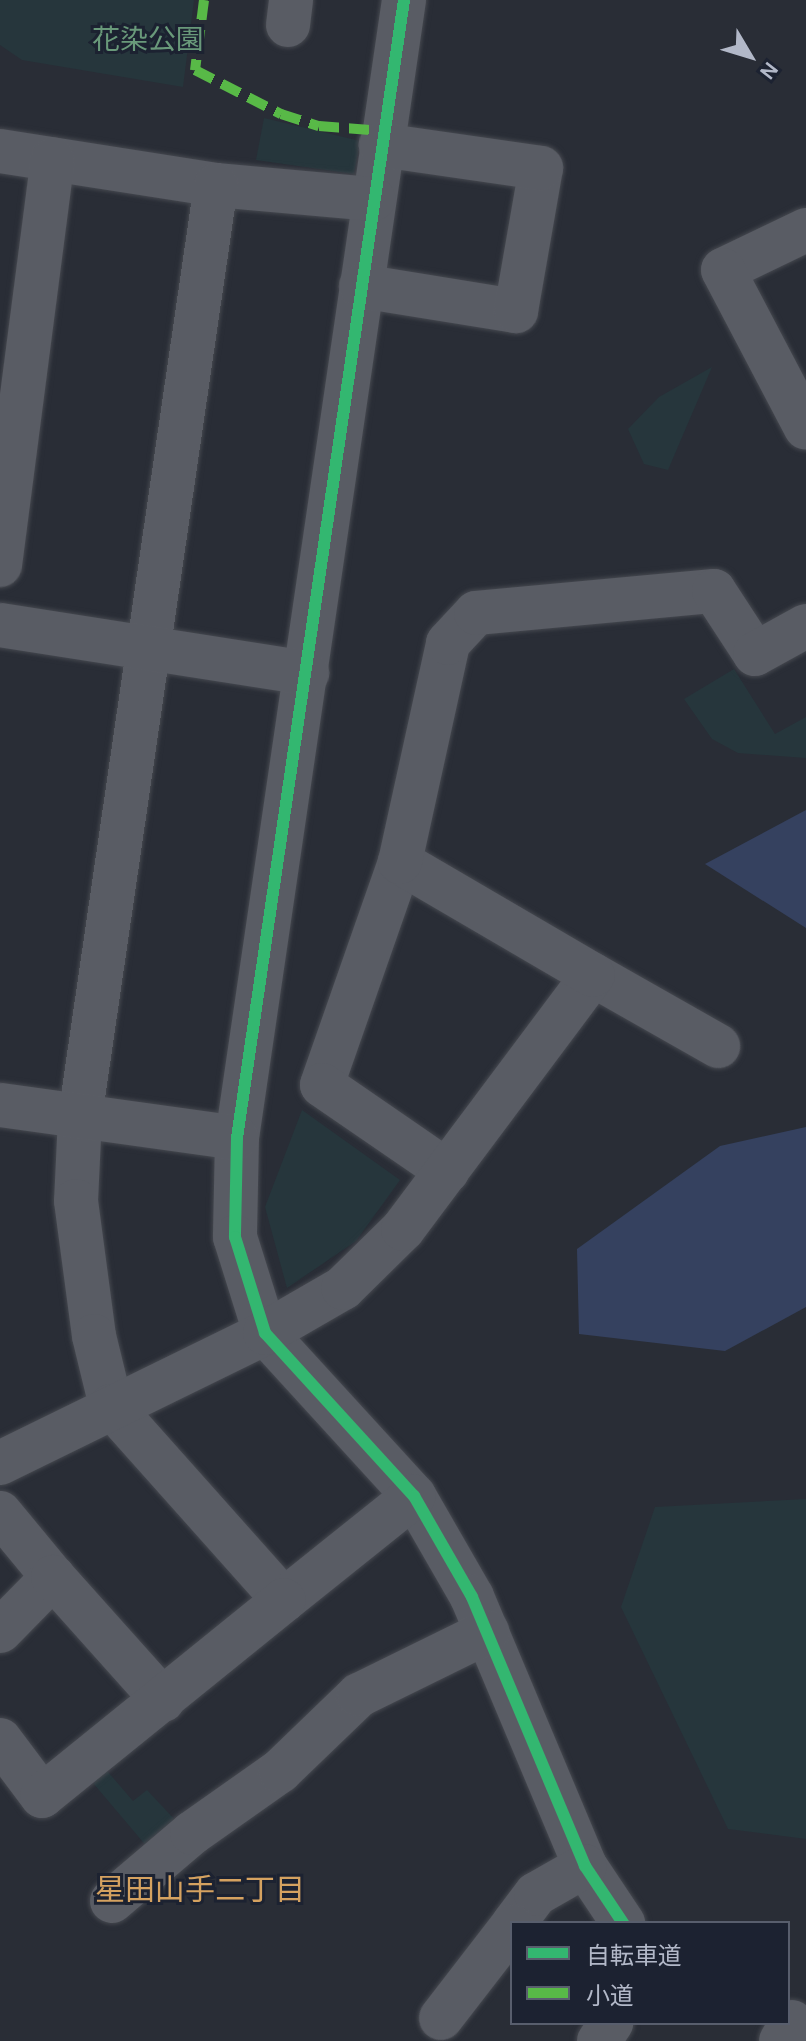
<!DOCTYPE html>
<html>
<head>
<meta charset="utf-8">
<style>
	body { margin:0 }
	#map { position:relative; width:806px; height:2041px; overflow:hidden; background:#292d36; font-family:Karla,"Noto Sans JP",sans-serif }
	div>[style] { position:absolute }
	.green>* { inset:0; background:#26363c }
	.water>* { inset:0; background:#35415f }
	.roads { filter:drop-shadow(0 0 2px #45484f) drop-shadow(0 0 2px #45484f) }
	.minor>* { height:44px; margin:-22px; padding:0 22px; transform-origin:22px; border-radius:22px; background:#595c64 }
	.quiet>* { height:10px; margin-top:-5px; transform-origin:0; background:repeating-linear-gradient(90deg,#58b947 0 20px,transparent 0 30px) }
	.cycleway>* { height:12px; margin:-6px; padding:0 6px; transform-origin:6px; border-radius:6px; background:#33b770 }
	span { translate:-50% -50%; white-space:nowrap; text-align:center; line-height:1.15; -webkit-text-stroke:6px #1c2231; paint-order:stroke }
	.park-label { font-size:28px; color:#69997a }
	.neighbourhood-label { font-size:30px; color:#d5a260 }
	.legend { position:absolute; left:510px; top:1921px; width:280px; height:104px; box-sizing:border-box; background:#1c2231; border:2px solid #585e6d; margin:0; padding:10px 14px; list-style:none; font-size:24px; color:#b2b8c8 }
	.legend li { display:flex; align-items:center; gap:16px; height:40px }
	.legend b { width:40px; border:2px solid #585e6d }
	.north { position:absolute; left:710px; top:16px; width:80px; height:80px; -webkit-text-stroke:6px #1c2231; paint-order:stroke; rotate:128deg; font-size:22px; font-weight:700; line-height:32px; text-align:center; color:#b2b8c8 }
	.north::after { content:''; display:block; margin:auto; width:28px; height:36px; background:#b2b8c8; clip-path:polygon(50% 0,100% 100%,50% 72%,0 100%) }
</style>
</head>
<body>
<div id="map">
	<div class="green">
		<div style="clip-path:polygon(0 0,194px 0,183px 87px,22px 60px,0 45px)"></div>
		<div style="clip-path:polygon(264px 118px,360px 141px,354px 174px,256px 160px)"></div>
		<div style="clip-path:polygon(712px 367px,668px 470px,644px 464px,628px 429px,659px 397px)"></div>
		<div style="clip-path:polygon(734px 669px,775px 734px,806px 717px,806px 758px,738px 753px,712px 739px,684px 699px)"></div>
		<div style="clip-path:polygon(302px 1110px,400px 1180px,356px 1241px,287px 1288px,265px 1207px)"></div>
		<div style="clip-path:polygon(806px 1499px,806px 1839px,728px 1829px,621px 1607px,655px 1507px)"></div>
		<div style="clip-path:polygon(102px 1765px,133px 1801px,147px 1790px,177px 1822px,148px 1848px,88px 1777px)"></div>
	</div>
	<div class="water">
		<div style="clip-path:polygon(806px 810px,806px 928px,705px 864px)"></div>
		<div style="clip-path:polygon(806px 1127px,806px 1307px,725px 1351px,579px 1334px,577px 1249px,720px 1146px)"></div>
	</div>
	<div class="roads">
		<div class="minor">
			<div style="left:404px;top:0;width:1150px;rotate:98.35deg"></div>
			<div style="left:237px;top:1138px;width:99px;rotate:91.2deg"></div>
			<div style="left:235px;top:1237px;width:101px;rotate:72.6deg"></div>
			<div style="left:265px;top:1333px;width:221px;rotate:47.6deg"></div>
			<div style="left:414px;top:1496px;width:116px;rotate:60.1deg"></div>
			<div style="left:472px;top:1597px;width:292px;rotate:67.2deg"></div>
			<div style="left:585px;top:1866px;width:69px;rotate:56.3deg"></div>
			<div style="left:288px;top:25px;width:25px;rotate:-83deg"></div>
			<div style="left:0;top:151px;width:219px;rotate:8.9deg"></div>
			<div style="left:216px;top:185px;width:158px;rotate:5.1deg"></div>
			<div style="left:216px;top:185px;width:942px;rotate:98.3deg"></div>
			<div style="left:80px;top:1117px;width:84px;rotate:92.7deg"></div>
			<div style="left:76px;top:1201px;width:136px;rotate:82.4deg"></div>
			<div style="left:94px;top:1336px;width:72px;rotate:76.3deg"></div>
			<div style="left:111px;top:1406px;width:260px;rotate:48.3deg"></div>
			<div style="left:284px;top:1600px;width:166px;rotate:-38.7deg"></div>
			<div style="left:806px;top:230px;width:92px;rotate:154.3deg"></div>
			<div style="left:723px;top:270px;width:178px;rotate:62.3deg"></div>
			<div style="left:361px;top:286px;width:157px;rotate:9.2deg"></div>
			<div style="left:516px;top:311px;width:145px;rotate:-80.1deg"></div>
			<div style="left:541px;top:168px;width:162px;rotate:-171.8deg"></div>
			<div style="left:0;top:565px;width:409px;rotate:-82.6deg"></div>
			<div style="left:0;top:625px;width:311px;rotate:8.9deg"></div>
			<div style="left:400px;top:862px;width:236px;rotate:109.3deg"></div>
			<div style="left:322px;top:1085px;width:152px;rotate:34.5deg"></div>
			<div style="left:593px;top:975px;width:144px;rotate:29.6deg"></div>
			<div style="left:0;top:1105px;width:239px;rotate:7.9deg"></div>
			<div style="left:0;top:1463px;width:295px;rotate:-26.1deg"></div>
			<div style="left:265px;top:1333px;width:90px;rotate:-30deg"></div>
			<div style="left:343px;top:1288px;width:84px;rotate:-44.5deg"></div>
			<div style="left:403px;top:1229px;width:317px;rotate:-53.2deg"></div>
			<div style="left:593px;top:975px;width:224px;rotate:-149.7deg"></div>
			<div style="left:400px;top:862px;width:224px;rotate:-77.6deg"></div>
			<div style="left:448px;top:643px;width:41px;rotate:-47deg"></div>
			<div style="left:476px;top:613px;width:239px;rotate:-5.3deg"></div>
			<div style="left:714px;top:591px;width:75px;rotate:56.9deg"></div>
			<div style="left:755px;top:654px;width:58px;rotate:-28.8deg"></div>
			<div style="left:0;top:1513px;width:83px;rotate:50.4deg"></div>
			<div style="left:0;top:1631px;width:76px;rotate:-45.5deg"></div>
			<div style="left:53px;top:1577px;width:165px;rotate:48.2deg"></div>
			<div style="left:0;top:1740px;width:70px;rotate:53.1deg"></div>
			<div style="left:42px;top:1796px;width:311px;rotate:-39deg"></div>
			<div style="left:112px;top:1901px;width:105px;rotate:-40.4deg"></div>
			<div style="left:192px;top:1833px;width:108px;rotate:-35.2deg"></div>
			<div style="left:280px;top:1771px;width:110px;rotate:-43.9deg"></div>
			<div style="left:359px;top:1695px;width:143px;rotate:-26.2deg"></div>
			<div style="left:514px;top:1923px;width:36px;rotate:-53deg"></div>
			<div style="left:536px;top:1894px;width:56px;rotate:-29.7deg"></div>
			<div style="left:441px;top:2018px;width:116px;rotate:-52.3deg"></div>
			<div style="left:599px;top:2041px;width:22px;rotate:-56deg"></div>
			<div style="left:781px;top:2041px;width:22px;rotate:-60deg"></div>
		</div>
	</div>
	<div class="quiet">
		<div style="left:204px;top:0;width:71px;rotate:97.3deg"></div>
		<div style="left:195px;top:70px;width:97px;rotate:27.1deg"></div>
		<div style="left:281px;top:114px;width:40px;rotate:18deg"></div>
		<div style="left:319px;top:126px;width:64px;rotate:4.5deg"></div>
	</div>
	<div class="cycleway">
		<div style="left:404px;top:0;width:1150px;rotate:98.35deg"></div>
		<div style="left:237px;top:1138px;width:99px;rotate:91.2deg"></div>
		<div style="left:235px;top:1237px;width:101px;rotate:72.6deg"></div>
		<div style="left:265px;top:1333px;width:221px;rotate:47.6deg"></div>
		<div style="left:414px;top:1496px;width:116px;rotate:60.1deg"></div>
		<div style="left:472px;top:1597px;width:292px;rotate:67.2deg"></div>
		<div style="left:585px;top:1866px;width:69px;rotate:56.3deg"></div>
	</div>
	<div class="park-label">
		<span style="left:148px;top:40px">花染公園</span>
	</div>
	<div class="neighbourhood-label">
		<span style="left:200px;top:1890px">星田山手二丁目</span>
	</div>
	<ul class="legend">
	<li><b style="height:10px;background:#33b770"></b>自転車道</li>
	<li><b style="height:10px;background:#58b947"></b>小道</li>
	</ul>
	<div class="north">N</div>
</div>
</body>
</html>
